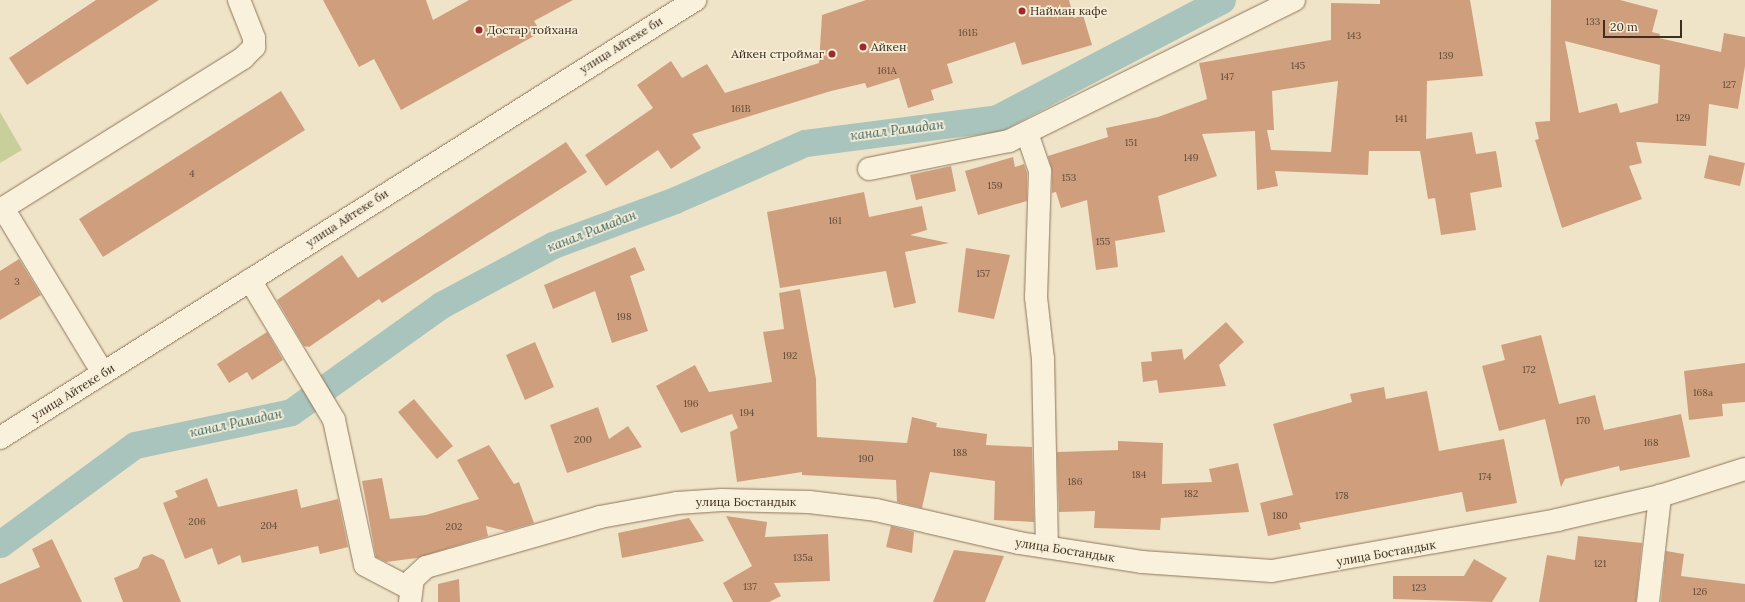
<!DOCTYPE html>
<html>
<head>
<meta charset="utf-8">
<style>
	body { margin:0 }
	#map { position:relative; width:1745px; height:602px; overflow:hidden; background:#f0e4c8; font-family:Lora,serif }
	div>[style] { position:absolute }
	.green>* { inset:0; background:#c9cf9b }
	.canal>* { height:27px; margin:-13.5px; padding:0 13.5px; transform-origin:13.5px; border-radius:13.5px; background:#a9c4bc }
	.building>* { inset:0; background:#cf9f7d }
	.roads { filter:drop-shadow(0 0 1px #8d765c) drop-shadow(0 0 1px #8d765c) }
	.minor>* { height:22px; margin:-11px; padding:0 11px; transform-origin:11px; border-radius:11px; background:#faf1dc }
	.dots>* { width:11px; height:11px; translate:-50% -50%; box-sizing:border-box; border:2px solid #f7eed8; border-radius:50% }
	span { translate:-50% -50%; white-space:nowrap; text-align:center; line-height:1.15; -webkit-text-stroke:3.5px #f7eed8; paint-order:stroke }
	.number-label { font-size:10px; color:#624a37 }
	.number-label span { -webkit-text-stroke-width:0 }
	.poi-label { font-size:12px; color:#3d2e20 }
	.left { translate:0 -50%; text-align:left }
	.right { translate:-100% -50%; text-align:right }
	.street-label { font-size:12px; color:#3d2e20 }
	.water-label { font-size:13px; color:#2f5d5a; font-style:italic }
	.scale { position:absolute; left:1603px; top:20px; width:79px; height:18px; box-sizing:border-box; border:2px solid #3d2e20; border-top:0; padding-left:5px; font-size:12px; line-height:14px; white-space:nowrap; color:#3d2e20; -webkit-text-stroke:3px #f7eed8; paint-order:stroke }
</style>
</head>
<body>
<div id="map">
	<div class="green">
		<div style="clip-path:polygon(0 112px,22px 150px,0 163px)"></div>
	</div>
	<div class="canal">
		<div style="left:0;top:544px;width:167px;rotate:-36.3deg"></div>
		<div style="left:135px;top:445px;width:159px;rotate:-11.9deg"></div>
		<div style="left:291px;top:412px;width:184px;rotate:-35.5deg"></div>
		<div style="left:441px;top:305px;width:127px;rotate:-28.2deg"></div>
		<div style="left:553px;top:245px;width:130px;rotate:-20.2deg"></div>
		<div style="left:675px;top:200px;width:142px;rotate:-23.7deg"></div>
		<div style="left:805px;top:143px;width:194px;rotate:-7.4deg"></div>
		<div style="left:997px;top:118px;width:254px;rotate:-27.7deg"></div>
	</div>
	<div class="building">
		<div style="clip-path:polygon(96px 0,159px 0,27px 85px,9px 58px)"></div>
		<div style="clip-path:polygon(323px 0,426px 0,433px 20px,469px 0,573px 0,534px 21px,541px 32px,401px 110px,374px 59px,359px 67px)"></div>
		<div style="clip-path:polygon(866px 0,1069px 0,1074px 18px,1083px 15px,1092px 45px,1022px 65px,1015px 42px,947px 64px,953px 83px,931px 90px,934px 100px,908px 108px,899px 78px,867px 88px,865px 83px,831px 91px,692px 134px,701px 148px,671px 169px,658px 150px,606px 186px,585px 155px,653px 108px,637px 85px,671px 61px,682px 78px,707px 64px,725px 93px,819px 63px,822px 15px)"></div>
		<div style="clip-path:polygon(evenodd,1380px 0,1470px 0,1483px 76px,1427px 81px,1426px 139px,1472px 132px,1476px 154px,1496px 151px,1502px 187px,1470px 193px,1476px 230px,1441px 235px,1435px 198px,1428px 199px,1420px 151px,1369px 151px,1368px 175px,1275px 171px,1278px 186px,1257px 190px,1255px 131px,1202px 134px,1217px 176px,1158px 196px,1165px 232px,1115px 241px,1118px 267px,1096px 270px,1087px 200px,1061px 208px,1056px 192px,1052px 193px,1052px 171px,1048px 156px,1108px 137px,1106px 128px,1158px 117px,1207px 99px,1199px 63px,1331px 40px,1331px 3px,1380px 4px,1380px 0,1338px 81px,1331px 152px,1271px 150px,1267px 130px,1274px 130px,1272px 91px,1338px 81px)"></div>
		<div style="clip-path:polygon(evenodd,1551px 0,1620px 0,1658px 10px,1652px 32px,1660px 34px,1659px 38px,1721px 52px,1724px 33px,1745px 37px,1745px 66px,1738px 109px,1709px 104px,1706px 146px,1636px 142px,1642px 163px,1629px 166px,1642px 199px,1562px 228px,1535px 140px,1539px 139px,1535px 122px,1550px 121px,1551px 0,1565px 41px,1660px 65px,1658px 103px,1620px 113px,1617px 103px,1579px 113px,1565px 41px)"></div>
		<div style="clip-path:polygon(281px 91px,305px 130px,103px 257px,79px 219px)"></div>
		<div style="clip-path:polygon(566px 142px,587px 172px,382px 303px,379px 299px,309px 347px,304px 346px,277px 300px,342px 255px,358px 278px)"></div>
		<div style="clip-path:polygon(1709px 155px,1745px 163px,1740px 186px,1704px 178px)"></div>
		<div style="clip-path:polygon(1013px 157px,1015px 167px,1024px 164px,1027px 173px,1027px 201px,978px 215px,965px 171px)"></div>
		<div style="clip-path:polygon(951px 166px,956px 191px,916px 200px,910px 175px)"></div>
		<div style="clip-path:polygon(864px 192px,869px 217px,922px 206px,927px 230px,910px 235px,949px 243px,905px 252px,916px 303px,894px 308px,886px 271px,780px 288px,767px 212px)"></div>
		<div style="clip-path:polygon(635px 247px,645px 270px,630px 276px,648px 331px,612px 343px,595px 291px,553px 309px,544px 285px)"></div>
		<div style="clip-path:polygon(966px 248px,1010px 255px,994px 319px,958px 312px)"></div>
		<div style="clip-path:polygon(19px 259px,41px 295px,0 320px,0 271px)"></div>
		<div style="clip-path:polygon(800px 289px,816px 379px,817px 437px,907px 443px,912px 417px,937px 423px,936px 427px,987px 434px,986px 445px,1032px 447px,1034px 522px,994px 520px,995px 481px,930px 472px,922px 508px,897px 502px,896px 480px,802px 475px,802px 472px,737px 482px,730px 432px,738px 428px,732px 414px,681px 433px,656px 386px,695px 365px,709px 392px,772px 382px,763px 332px,784px 329px,779px 293px)"></div>
		<div style="clip-path:polygon(1226px 322px,1244px 342px,1219px 365px,1226px 386px,1159px 393px,1157px 380px,1143px 382px,1141px 362px,1152px 361px,1151px 352px,1182px 349px,1184px 360px)"></div>
		<div style="clip-path:polygon(267px 332px,283px 360px,252px 380px,247px 372px,229px 383px,217px 364px)"></div>
		<div style="clip-path:polygon(1541px 335px,1559px 404px,1595px 395px,1604px 430px,1681px 414px,1690px 457px,1620px 471px,1619px 466px,1565px 479px,1561px 487px,1545px 419px,1499px 431px,1482px 366px,1505px 360px,1501px 345px)"></div>
		<div style="clip-path:polygon(535px 342px,554px 387px,525px 400px,506px 355px)"></div>
		<div style="clip-path:polygon(1745px 363px,1745px 402px,1722px 404px,1723px 416px,1689px 420px,1684px 371px)"></div>
		<div style="clip-path:polygon(1384px 387px,1386px 399px,1427px 391px,1439px 451px,1504px 439px,1517px 503px,1466px 512px,1462px 492px,1299px 523px,1301px 529px,1268px 536px,1260px 503px,1293px 495px,1273px 424px,1352px 402px,1350px 394px)"></div>
		<div style="clip-path:polygon(414px 399px,453px 446px,437px 459px,398px 412px)"></div>
		<div style="clip-path:polygon(598px 407px,609px 439px,628px 426px,642px 447px,567px 473px,550px 425px)"></div>
		<div style="clip-path:polygon(1118px 441px,1163px 443px,1162px 484px,1212px 482px,1209px 469px,1238px 463px,1249px 512px,1161px 518px,1160px 530px,1094px 528px,1095px 511px,1059px 512px,1057px 452px,1118px 450px)"></div>
		<div style="clip-path:polygon(489px 445px,514px 484px,519px 482px,534px 523px,506px 531px,486px 526px,488px 536px,417px 558px,386px 562px,376px 557px,362px 481px,382px 478px,390px 519px,426px 515px,479px 499px,457px 460px)"></div>
		<div style="clip-path:polygon(207px 478px,218px 507px,297px 489px,301px 508px,338px 499px,348px 547px,320px 554px,318px 546px,242px 563px,240px 555px,218px 565px,212px 548px,185px 559px,163px 503px,178px 497px,175px 491px)"></div>
		<div style="clip-path:polygon(726px 516px,767px 522px,765px 537px,828px 534px,830px 581px,774px 583px,781px 596px,769px 602px,733px 602px,723px 583px,752px 566px)"></div>
		<div style="clip-path:polygon(689px 518px,704px 541px,622px 558px,618px 533px)"></div>
		<div style="clip-path:polygon(891px 526px,914px 532px,912px 553px,886px 547px)"></div>
		<div style="clip-path:polygon(1578px 536px,1642px 543px,1636px 602px,1539px 602px,1547px 555px,1575px 560px)"></div>
		<div style="clip-path:polygon(52px 539px,82px 602px,0 602px,0 584px,40px 567px,32px 549px)"></div>
		<div style="clip-path:polygon(954px 550px,1004px 556px,985px 602px,933px 602px)"></div>
		<div style="clip-path:polygon(1666px 551px,1684px 554px,1681px 576px,1745px 584px,1745px 602px,1661px 602px)"></div>
		<div style="clip-path:polygon(152px 554px,164px 560px,181px 602px,123px 602px,114px 578px,138px 568px,143px 557px)"></div>
		<div style="clip-path:polygon(1474px 559px,1507px 578px,1492px 602px,1393px 599px,1393px 576px,1464px 576px)"></div>
		<div style="clip-path:polygon(459px 579px,460px 602px,438px 602px,438px 584px)"></div>
	</div>
	<div class="roads">
		<div class="minor">
			<div style="left:1027px;top:133px;width:40px;rotate:71.1deg"></div>
			<div style="left:1040px;top:171px;width:126px;rotate:91.8deg"></div>
			<div style="left:1036px;top:297px;width:62px;rotate:83.6deg"></div>
			<div style="left:1043px;top:359px;width:188px;rotate:88.8deg"></div>
			<div style="left:869px;top:169px;width:143px;rotate:-11.3deg"></div>
			<div style="left:1009px;top:141px;width:318px;rotate:-26.3deg"></div>
			<div style="left:3px;top:208px;width:193px;rotate:58.8deg"></div>
			<div style="left:0;top:210px;width:287px;rotate:-32deg"></div>
			<div style="left:243px;top:58px;width:16px;rotate:-45deg"></div>
			<div style="left:254px;top:47px;width:9px;rotate:-90deg"></div>
			<div style="left:254px;top:38px;width:41px;rotate:-111.5deg"></div>
			<div style="left:250px;top:280px;width:163px;rotate:59deg"></div>
			<div style="left:334px;top:420px;width:148px;rotate:77.9deg"></div>
			<div style="left:365px;top:565px;width:50px;rotate:27.6deg"></div>
			<div style="left:0;top:438px;width:822px;rotate:-32.22deg"></div>
			<div style="left:410px;top:602px;width:23px;rotate:-83deg"></div>
			<div style="left:413px;top:579px;width:18px;rotate:-43deg"></div>
			<div style="left:426px;top:567px;width:181px;rotate:-16deg"></div>
			<div style="left:600px;top:517px;width:78px;rotate:-10.3deg"></div>
			<div style="left:677px;top:503px;width:45px;rotate:-3.8deg"></div>
			<div style="left:722px;top:500px;width:87px;rotate:1.3deg"></div>
			<div style="left:809px;top:502px;width:67px;rotate:6.8deg"></div>
			<div style="left:876px;top:510px;width:147px;rotate:13deg"></div>
			<div style="left:1019px;top:543px;width:124px;rotate:8.8deg"></div>
			<div style="left:1142px;top:562px;width:130px;rotate:4deg"></div>
			<div style="left:1272px;top:571px;width:290px;rotate:-10.1deg"></div>
			<div style="left:1557px;top:520px;width:106px;rotate:-13.1deg"></div>
			<div style="left:1660px;top:496px;width:89px;rotate:-17.6deg"></div>
			<div style="left:1648px;top:602px;width:107px;rotate:-83.5deg"></div>
		</div>
	</div>
	<div class="dots">
		<div style="left:1022px;top:11px;background:#9e2a2b"></div>
		<div style="left:479px;top:30px;background:#9e2a2b"></div>
		<div style="left:863px;top:47px;background:#9e2a2b"></div>
		<div style="left:832px;top:54px;background:#9e2a2b"></div>
	</div>
	<div class="number-label">
		<span style="left:1593px;top:22px">133</span>
		<span style="left:968px;top:33px">161Б</span>
		<span style="left:1354px;top:36px">143</span>
		<span style="left:1446px;top:56px">139</span>
		<span style="left:1298px;top:66px">145</span>
		<span style="left:887px;top:71px">161А</span>
		<span style="left:1227px;top:77px">147</span>
		<span style="left:1729px;top:85px">127</span>
		<span style="left:741px;top:109px">161В</span>
		<span style="left:1683px;top:118px">129</span>
		<span style="left:1401px;top:119px">141</span>
		<span style="left:1131px;top:143px">151</span>
		<span style="left:1191px;top:158px">149</span>
		<span style="left:192px;top:174px">4</span>
		<span style="left:1069px;top:178px">153</span>
		<span style="left:995px;top:186px">159</span>
		<span style="left:835px;top:221px">161</span>
		<span style="left:1103px;top:242px">155</span>
		<span style="left:983px;top:274px">157</span>
		<span style="left:17px;top:282px">3</span>
		<span style="left:624px;top:317px">198</span>
		<span style="left:790px;top:356px">192</span>
		<span style="left:1529px;top:370px">172</span>
		<span style="left:1703px;top:393px">168а</span>
		<span style="left:691px;top:404px">196</span>
		<span style="left:747px;top:413px">194</span>
		<span style="left:1583px;top:421px">170</span>
		<span style="left:583px;top:440px">200</span>
		<span style="left:1651px;top:443px">168</span>
		<span style="left:960px;top:453px">188</span>
		<span style="left:866px;top:459px">190</span>
		<span style="left:1139px;top:475px">184</span>
		<span style="left:1485px;top:477px">174</span>
		<span style="left:1075px;top:482px">186</span>
		<span style="left:1191px;top:494px">182</span>
		<span style="left:1342px;top:496px">178</span>
		<span style="left:1280px;top:516px">180</span>
		<span style="left:197px;top:522px">206</span>
		<span style="left:269px;top:526px">204</span>
		<span style="left:454px;top:527px">202</span>
		<span style="left:803px;top:558px">135а</span>
		<span style="left:1600px;top:564px">121</span>
		<span style="left:750px;top:587px">137</span>
		<span style="left:1419px;top:588px">123</span>
		<span style="left:1700px;top:592px">126</span>
	</div>
	<div class="poi-label">
		<span class="left" style="left:1030px;top:11px">Найман кафе</span>
		<span class="left" style="left:487px;top:30px">Достар тойхана</span>
		<span class="left" style="left:871px;top:47px">Айкен</span>
		<span class="right" style="left:824px;top:54px">Айкен строймаг</span>
	</div>
	<div class="street-label">
		<span style="left:621px;top:45px;rotate:-32deg">улица Айтеке би</span>
		<span style="left:347px;top:218px;rotate:-33deg">улица Айтеке би</span>
		<span style="left:73px;top:392px;rotate:-32deg">улица Айтеке би</span>
		<span style="left:746px;top:502px">улица Бостандык</span>
		<span style="left:1065px;top:550px;rotate:9deg">улица Бостандык</span>
		<span style="left:1386px;top:553px;rotate:-10deg">улица Бостандык</span>
	</div>
	<div class="water-label">
		<span style="left:897px;top:131px;rotate:-7deg">канал Рамадан</span>
		<span style="left:592px;top:232px;rotate:-21deg">канал Рамадан</span>
		<span style="left:236px;top:424px;rotate:-12deg">канал Рамадан</span>
	</div>
	<div class="scale">20 m</div>
</div>
</body>
</html>
